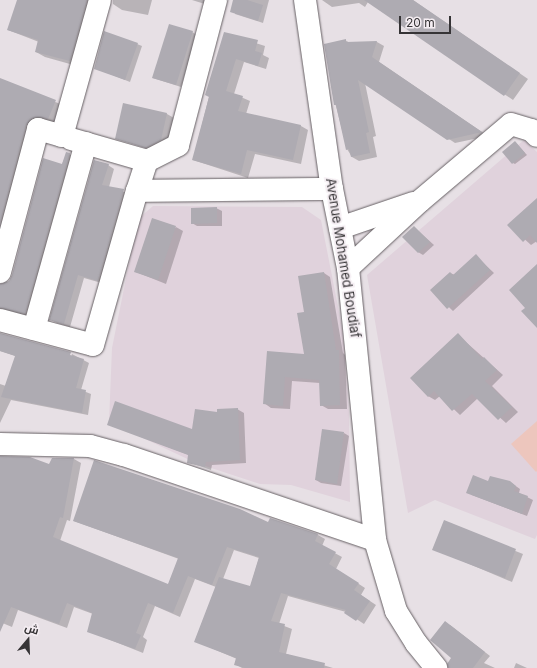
<!DOCTYPE html>
<html>
<head>
<meta charset="utf-8">
<style>
	body { margin:0 }
	#map { position:relative; width:537px; height:668px; overflow:hidden; background:#e7e0e5; font-family:Inter,Cairo,sans-serif }
	div>[style] { position:absolute }
	.built>* { inset:0; background:#e0d2dc }
	.green>* { inset:0; background:#edc6bd }
	.shadow>* { inset:0; background:#0003 }
	.building>* { inset:0; background:#aeabb2 }
	.roads { filter:drop-shadow(0 0 1px #666064) drop-shadow(0 0 1px #666064) }
	.minor>* { height:22px; margin:-11px; padding:0 11px; transform-origin:11px; border-radius:11px; background:#fff }
	span { translate:-50% -50%; white-space:nowrap; text-align:center; line-height:1.15; -webkit-text-stroke:3.5px #f4edf2; paint-order:stroke }
	.street-label { font-size:13px; color:#363436 }
	.north { position:absolute; left:8px; top:620px; width:40px; height:40px; -webkit-text-stroke:3px #f4edf2; paint-order:stroke; rotate:19deg; font-size:11px; font-weight:700; line-height:16px; text-align:center; color:#363436 }
	.north::after { content:''; display:block; margin:auto; width:14px; height:18px; background:#363436; clip-path:polygon(50% 0,100% 100%,50% 72%,0 100%) }
	.scale { position:absolute; left:399px; top:16px; width:52px; height:18px; box-sizing:border-box; border:2px solid #363436; border-top:0; padding-left:5px; font-size:12px; line-height:14px; white-space:nowrap; color:#363436; -webkit-text-stroke:3px #f4edf2; paint-order:stroke }
</style>
</head>
<body>
<div id="map">
	<div class="built">
		<div style="clip-path:polygon(524px 140px,537px 152px,537px 535px,535px 539px,435px 500px,408px 513px,367px 275px)"></div>
		<div style="clip-path:polygon(153px 206px,302px 207px,321px 220px,343px 332px,349px 413px,350px 502px,291px 485px,260px 484px,196px 463px,109px 422px,112px 348px,138px 219px)"></div>
	</div>
	<div class="green">
		<div style="clip-path:polygon(537px 421px,537px 471px,536px 472px,511px 444px)"></div>
	</div>
	<div class="shadow">
		<div style="clip-path:polygon(18px 0,99px 0,77px 66px,45px 57px,36px 52px,39px 42px,8px 30px)"></div>
		<div style="clip-path:polygon(113px 0,152px 0,148px 15px,122px 10px,113px 4px)"></div>
		<div style="clip-path:polygon(192px 0,210px 0,208px 5px)"></div>
		<div style="clip-path:polygon(234px 0,269px 0,263px 23px,235px 14px)"></div>
		<div style="clip-path:polygon(322px 0,413px 0,528px 79px,513px 100px,368px 2px,365px 7px,359px 3px,332px 7px)"></div>
		<div style="clip-path:polygon(192px 32px,197px 35px,181px 87px,153px 78px)"></div>
		<div style="clip-path:polygon(225px 33px,265px 46px,263px 55px,269px 58px,266px 69px,244px 62px,234px 94px,250px 101px,246px 114px,301px 126px,308px 130px,301px 164px,255px 154px,248px 178px,193px 160px)"></div>
		<div style="clip-path:polygon(345px 40px,350px 43px,377px 42px,384px 46px,379px 62px,488px 136px,455px 143px,365px 83px,376px 136px,373px 137px,377px 157px,359px 161px,352px 157px,347px 149px,332px 91px,325px 45px)"></div>
		<div style="clip-path:polygon(137px 44px,142px 46px,130px 82px,95px 68px)"></div>
		<div style="clip-path:polygon(0 79px,65px 106px,58px 124px,44px 122px,0 258px)"></div>
		<div style="clip-path:polygon(124px 104px,167px 114px,174px 118px,169px 144px,154px 151px,116px 138px)"></div>
		<div style="clip-path:polygon(517px 144px,527px 155px,515px 164px,513px 163px)"></div>
		<div style="clip-path:polygon(67px 153px,79px 159px,35px 319px,0 311px,0 294px,9px 282px)"></div>
		<div style="clip-path:polygon(108px 165px,114px 169px,109px 187px,130px 194px,105px 284px,84px 278px,70px 327px,57px 323px,51px 320px)"></div>
		<div style="clip-path:polygon(531px 205px,537px 206px,537px 241px,531px 245px,509px 225px)"></div>
		<div style="clip-path:polygon(216px 208px,222px 211px,222px 226px,197px 226px,192px 223px)"></div>
		<div style="clip-path:polygon(176px 227px,183px 231px,166px 284px,136px 272px)"></div>
		<div style="clip-path:polygon(414px 227px,434px 245px,423px 255px,418px 252px)"></div>
		<div style="clip-path:polygon(476px 256px,494px 273px,453px 311px,431px 290px,450px 273px,455px 275px)"></div>
		<div style="clip-path:polygon(324px 273px,330px 277px,343px 353px,345px 355px,347px 409px,328px 409px,321px 405px,320px 383px,292px 381px,290px 409px,271px 408px,264px 403px,268px 352px,305px 355px,305px 313px)"></div>
		<div style="clip-path:polygon(0 334px,70px 353px,70px 360px,72px 354px,89px 363px,81px 390px,91px 394px,88px 415px,11px 400px,0 423px,0 384px,6px 386px,16px 356px,0 351px)"></div>
		<div style="clip-path:polygon(458px 335px,503px 375px,492px 386px,518px 412px,506px 423px,478px 398px,460px 415px,440px 396px,435px 400px,428px 396px)"></div>
		<div style="clip-path:polygon(237px 409px,244px 413px,246px 463px,212px 465px,211px 470px,188px 462px,189px 455px,110px 425px,193px 430px,218px 413px)"></div>
		<div style="clip-path:polygon(344px 433px,349px 436px,341px 486px,321px 483px,316px 480px)"></div>
		<div style="clip-path:polygon(evenodd,0 457px,50px 465px,74px 459px,81px 463px,70px 521px,67px 520px,60px 541px,168px 585px,179px 559px,74px 521px,269px 524px,318px 535px,325px 539px,322px 546px,342px 557px,336px 569px,365px 588px,361px 595px,376px 605px,364px 624px,346px 612px,288px 596px,279px 624px,292px 629px,286px 654px,333px 668px,242px 668px,235px 664px,237px 659px,195px 641px,216px 587px,195px 579px,180px 617px,155px 606px,143px 637px,147px 640px,143px 653px,88px 631px,93px 614px,74px 607px,67px 628px,18px 610px,12px 627px,0 622px,0 457px,234px 550px,259px 558px,250px 588px,223px 579px,234px 550px)"></div>
		<div style="clip-path:polygon(489px 482px,510px 482px,520px 489px,519px 493px,533px 500px,527px 516px,472px 495px)"></div>
		<div style="clip-path:polygon(444px 522px,523px 554px,512px 582px,434px 549px)"></div>
		<div style="clip-path:polygon(450px 625px,490px 656px,484px 663px,495px 668px,454px 668px)"></div>
		<div style="clip-path:polygon(516px 663px,527px 668px,514px 668px)"></div>
	</div>
	<div class="building">
		<div style="clip-path:polygon(17px 0,87px 0,70px 61px,35px 52px,38px 40px,7px 30px)"></div>
		<div style="clip-path:polygon(233px 0,247px 0,263px 5px,258px 21px,230px 12px)"></div>
		<div style="clip-path:polygon(364px 0,413px 0,520px 73px,504px 96px)"></div>
		<div style="clip-path:polygon(169px 24px,193px 31px,176px 85px,152px 78px)"></div>
		<div style="clip-path:polygon(104px 31px,138px 43px,125px 80px,94px 69px)"></div>
		<div style="clip-path:polygon(224px 32px,258px 40px,255px 51px,262px 53px,258px 66px,236px 59px,226px 91px,243px 96px,238px 111px,301px 125px,293px 160px,247px 150px,241px 174px,192px 160px,209px 97px,205px 95px)"></div>
		<div style="clip-path:polygon(346px 39px,346px 42px,377px 41px,372px 57px,482px 132px,447px 140px,358px 80px,369px 132px,366px 133px,370px 153px,351px 157px,349px 149px,346px 150px,336px 105px,334px 105px,324px 44px)"></div>
		<div style="clip-path:polygon(0 78px,56px 100px,48px 119px,35px 117px,26px 125px,0 223px)"></div>
		<div style="clip-path:polygon(123px 103px,167px 113px,161px 140px,146px 148px,115px 139px)"></div>
		<div style="clip-path:polygon(515px 141px,525px 153px,512px 164px,502px 152px)"></div>
		<div style="clip-path:polygon(66px 152px,70px 153px,25px 314px,0 308px,0 284px,9px 281px,12px 275px,43px 158px,62px 164px)"></div>
		<div style="clip-path:polygon(94px 160px,109px 164px,102px 185px,124px 189px,98px 281px,78px 275px,64px 324px,49px 320px)"></div>
		<div style="clip-path:polygon(537px 198px,537px 243px,530px 235px,523px 242px,507px 225px)"></div>
		<div style="clip-path:polygon(217px 207px,217px 223px,191px 224px,191px 208px)"></div>
		<div style="clip-path:polygon(152px 218px,176px 226px,158px 280px,134px 272px)"></div>
		<div style="clip-path:polygon(414px 226px,430px 242px,418px 253px,402px 237px)"></div>
		<div style="clip-path:polygon(476px 254px,490px 270px,447px 309px,430px 290px,450px 272px,453px 275px)"></div>
		<div style="clip-path:polygon(537px 264px,537px 328px,521px 311px,525px 308px,509px 290px)"></div>
		<div style="clip-path:polygon(324px 272px,336px 350px,339px 350px,340px 405px,320px 406px,319px 380px,285px 377px,283px 406px,263px 404px,267px 351px,304px 354px,297px 313px,304px 312px,298px 276px)"></div>
		<div style="clip-path:polygon(0 333px,71px 352px,70px 355px,84px 359px,76px 388px,86px 390px,82px 413px,1px 397px,15px 356px,0 351px)"></div>
		<div style="clip-path:polygon(458px 333px,482px 359px,484px 357px,497px 370px,485px 381px,512px 407px,498px 420px,472px 394px,452px 411px,434px 391px,428px 397px,410px 378px)"></div>
		<div style="clip-path:polygon(115px 401px,192px 429px,195px 409px,217px 412px,217px 409px,238px 408px,240px 460px,206px 462px,205px 467px,187px 463px,188px 455px,107px 425px)"></div>
		<div style="clip-path:polygon(322px 429px,344px 432px,337px 484px,315px 480px)"></div>
		<div style="clip-path:polygon(0 456px,30px 457px,49px 464px,52px 458px,74px 458px,63px 518px,60px 517px,53px 537px,168px 584px,178px 558px,73px 521px,94px 460px,240px 509px,268px 522px,270px 518px,318px 534px,315px 541px,336px 552px,329px 564px,359px 583px,354px 590px,370px 601px,356px 621px,344px 613px,346px 610px,281px 593px,271px 621px,285px 624px,279px 652px,325px 663px,324px 668px,245px 668px,234px 665px,236px 658px,194px 642px,219px 577px,250px 586px,259px 557px,227px 547px,212px 585px,188px 576px,173px 613px,148px 603px,136px 633px,141px 635px,135px 649px,87px 632px,92px 613px,67px 603px,59px 624px,11px 607px,0 632px)"></div>
		<div style="clip-path:polygon(473px 475px,488px 481px,490px 476px,510px 481px,516px 486px,514px 491px,528px 496px,522px 514px,466px 493px)"></div>
		<div style="clip-path:polygon(444px 520px,516px 549px,505px 578px,432px 550px)"></div>
		<div style="clip-path:polygon(445px 621px,485px 652px,473px 668px,448px 668px,447px 664px,451px 658px,430px 640px)"></div>
	</div>
	<div class="roads">
		<div class="minor">
			<div style="left:305px;top:0;width:191px;rotate:81.9deg"></div>
			<div style="left:332px;top:189px;width:81px;rotate:78.6deg"></div>
			<div style="left:348px;top:268px;width:273px;rotate:84.3deg"></div>
			<div style="left:375px;top:540px;width:74px;rotate:73.5deg"></div>
			<div style="left:396px;top:611px;width:38px;rotate:58deg"></div>
			<div style="left:416px;top:643px;width:32px;rotate:51deg"></div>
			<div style="left:71px;top:139px;width:79px;rotate:16.1deg"></div>
			<div style="left:137px;top:191px;width:32px;rotate:-72deg"></div>
			<div style="left:147px;top:161px;width:35px;rotate:-27deg"></div>
			<div style="left:178px;top:145px;width:150px;rotate:-75.3deg"></div>
			<div style="left:340px;top:228px;width:77px;rotate:-18.9deg"></div>
			<div style="left:348px;top:268px;width:98px;rotate:-42.9deg"></div>
			<div style="left:420px;top:201px;width:119px;rotate:-40.2deg"></div>
			<div style="left:511px;top:124px;width:21px;rotate:17deg"></div>
			<div style="left:531px;top:130px;width:8px;rotate:45deg"></div>
			<div style="left:0;top:272px;width:148px;rotate:-75.1deg"></div>
			<div style="left:38px;top:129px;width:25px;rotate:16deg"></div>
			<div style="left:62px;top:136px;width:141px;rotate:-74.4deg"></div>
			<div style="left:0;top:320px;width:96px;rotate:15deg"></div>
			<div style="left:93px;top:345px;width:160px;rotate:-74.1deg"></div>
			<div style="left:137px;top:191px;width:195px;rotate:-0.6deg"></div>
			<div style="left:34px;top:329px;width:193px;rotate:-74.4deg"></div>
			<div style="left:0;top:444px;width:90px;rotate:1.3deg"></div>
			<div style="left:90px;top:446px;width:35px;rotate:15deg"></div>
			<div style="left:124px;top:455px;width:265px;rotate:18.7deg"></div>
		</div>
	</div>
	<div class="street-label">
		<span style="left:343px;top:258px;rotate:81deg">Avenue Mohamed Boudiaf</span>
	</div>
	<div class="north">ش</div>
	<div class="scale">20 m</div>
</div>
</body>
</html>
